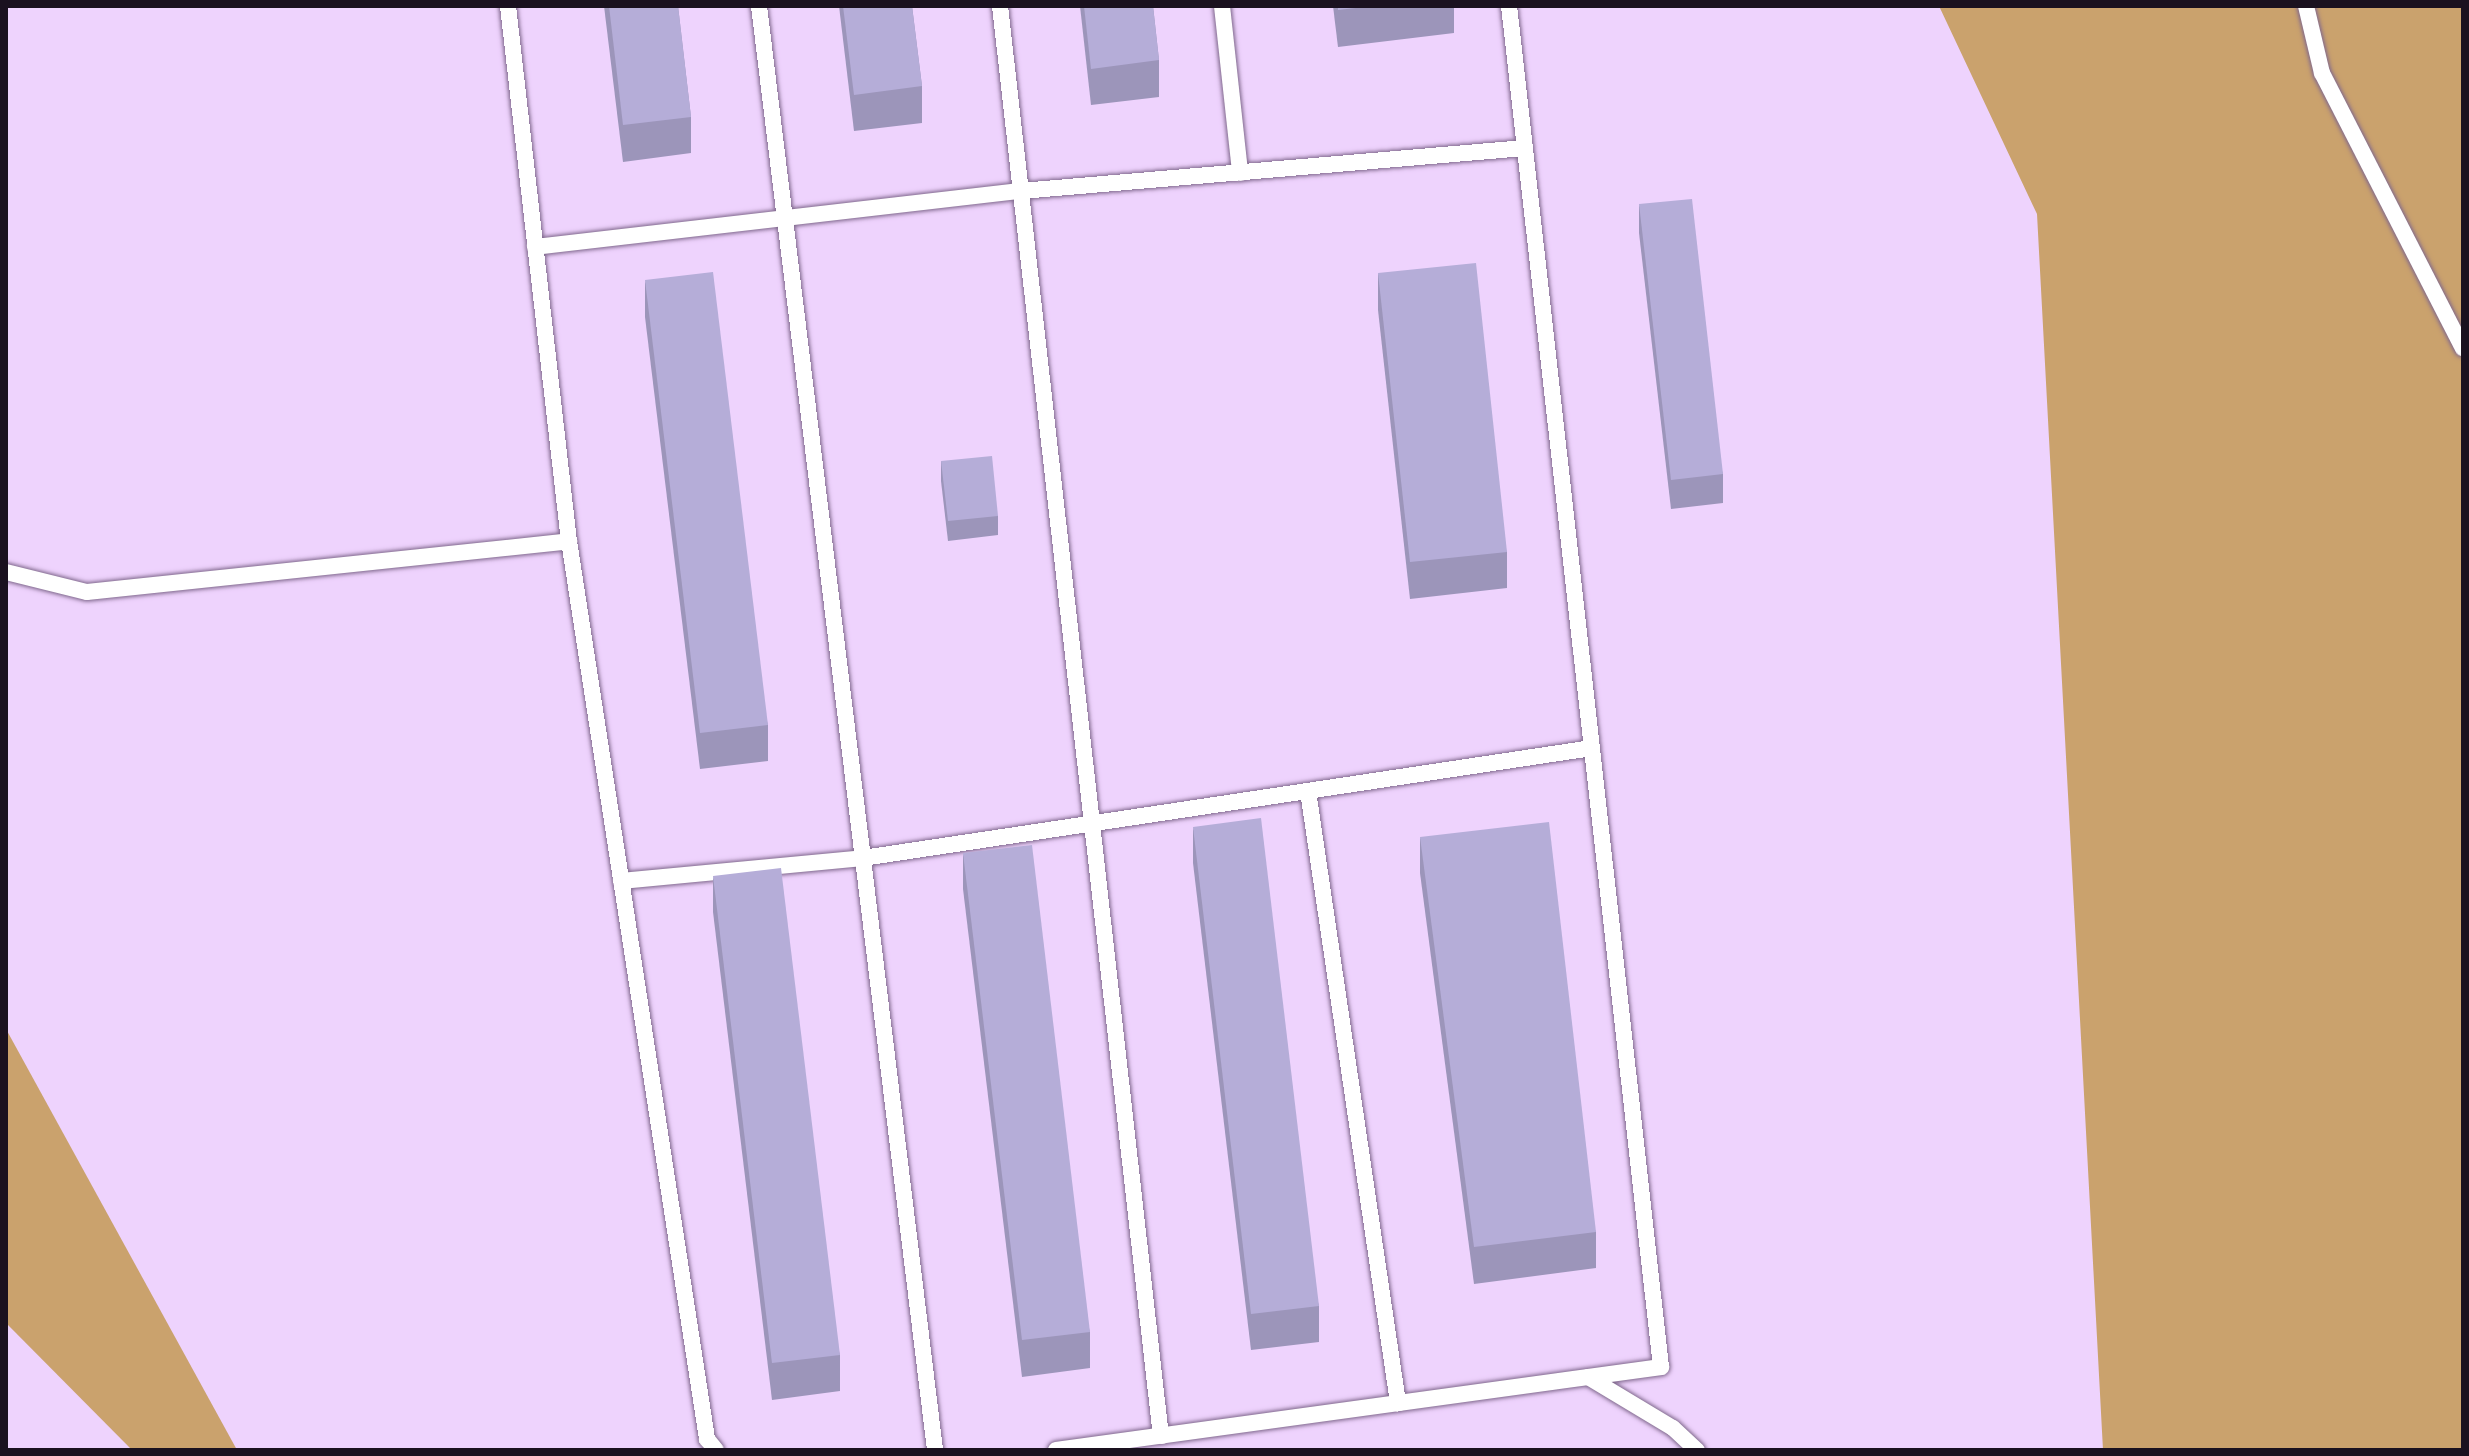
<!DOCTYPE html>
<html>
<head>
<meta charset="utf-8">
<style>
	body { margin:0 }
	#map { position:relative; width:2469px; height:1456px; overflow:hidden; background:#eed3fd; font-family:"IBM Plex Sans",sans-serif }
	div>[style] { position:absolute }
	.forest>* { inset:0; background:#caa26d }
	.roads { filter:drop-shadow(0 0 2px #80688d) drop-shadow(0 0 2px #80688d) }
	.service>* { height:16px; margin:-8px; padding:0 8px; transform-origin:8px; border-radius:8px; background:#fff }
	.wall>* { inset:0; background:#9c95ba }
	.building>* { inset:0; background:#b5add8 }
	span { translate:-50% -50%; white-space:nowrap; text-align:center; line-height:1.15; -webkit-text-stroke:6px #fff; paint-order:stroke }
	.frame { position:absolute; inset:0; border:8px solid #1a111f; pointer-events:none }
</style>
</head>
<body>
<div id="map">
	<div class="forest">
		<div style="clip-path:polygon(1939px 6px,2463px 6px,2463px 1450px,2103px 1450px,2037px 214px)"></div>
		<div style="clip-path:polygon(6px 1029px,237px 1450px,132px 1450px,6px 1323px)"></div>
	</div>
	<div class="roads">
		<div class="service">
			<div style="left:508px;top:6px;width:538px;rotate:83.5deg"></div>
			<div style="left:759px;top:6px;width:1455px;rotate:83.05deg"></div>
			<div style="left:1000px;top:6px;width:1439px;rotate:83.58deg"></div>
			<div style="left:1222px;top:6px;width:168px;rotate:83.8deg"></div>
			<div style="left:2306px;top:6px;width:69px;rotate:76.6deg"></div>
			<div style="left:2322px;top:73px;width:309px;rotate:62.9deg"></div>
			<div style="left:535px;top:247px;width:489px;rotate:-6.6deg"></div>
			<div style="left:1021px;top:191px;width:506px;rotate:-4.88deg"></div>
			<div style="left:6px;top:572px;width:83px;rotate:13.9deg"></div>
			<div style="left:87px;top:592px;width:485px;rotate:-6deg"></div>
			<div style="left:569px;top:541px;width:909px;rotate:81.26deg"></div>
			<div style="left:707px;top:1439px;width:14px;rotate:51deg"></div>
			<div style="left:1308px;top:791px;width:619px;rotate:81.63deg"></div>
			<div style="left:621px;top:881px;width:243px;rotate:-5.4deg"></div>
			<div style="left:863px;top:858px;width:737px;rotate:-8.58deg"></div>
			<div style="left:1588px;top:1377px;width:99px;rotate:31deg"></div>
			<div style="left:1673px;top:1428px;width:33px;rotate:43deg"></div>
			<div style="left:1056px;top:1450px;width:611px;rotate:-7.81deg"></div>
			<div style="left:1661px;top:1367px;width:1369px;rotate:-96.37deg"></div>
		</div>
	</div>
	<div class="wall">
		<div style="clip-path:polygon(604px 6px,678px 6px,691px 117px,691px 153px,623px 162px)"></div>
		<div style="clip-path:polygon(839px 6px,912px 6px,922px 86px,922px 123px,854px 131px)"></div>
		<div style="clip-path:polygon(1080px 6px,1153px 6px,1159px 60px,1159px 97px,1091px 105px)"></div>
		<div style="clip-path:polygon(1333px 6px,1454px 6px,1454px 33px,1338px 47px)"></div>
		<div style="clip-path:polygon(1639px 204px,1723px 474px,1723px 503px,1671px 509px,1639px 233px)"></div>
		<div style="clip-path:polygon(1378px 273px,1507px 552px,1507px 588px,1410px 599px,1378px 310px)"></div>
		<div style="clip-path:polygon(645px 280px,768px 725px,768px 761px,700px 769px,645px 317px)"></div>
		<div style="clip-path:polygon(941px 461px,998px 516px,998px 535px,948px 541px,941px 481px)"></div>
		<div style="clip-path:polygon(1193px 827px,1319px 1306px,1319px 1342px,1251px 1350px,1193px 863px)"></div>
		<div style="clip-path:polygon(1420px 837px,1596px 1232px,1596px 1268px,1474px 1284px,1420px 873px)"></div>
		<div style="clip-path:polygon(963px 853px,1090px 1332px,1090px 1368px,1022px 1377px,963px 889px)"></div>
		<div style="clip-path:polygon(713px 876px,840px 1355px,840px 1391px,772px 1400px,713px 912px)"></div>
	</div>
	<div class="building">
		<div style="clip-path:polygon(609px 6px,678px 6px,691px 117px,623px 125px)"></div>
		<div style="clip-path:polygon(843px 6px,912px 6px,922px 86px,854px 95px)"></div>
		<div style="clip-path:polygon(1084px 6px,1153px 6px,1159px 60px,1091px 69px)"></div>
		<div style="clip-path:polygon(1338px 6px,1373px 6px,1338px 10px)"></div>
		<div style="clip-path:polygon(1692px 199px,1723px 474px,1671px 480px,1639px 204px)"></div>
		<div style="clip-path:polygon(1476px 263px,1507px 552px,1410px 562px,1378px 273px)"></div>
		<div style="clip-path:polygon(713px 272px,768px 725px,700px 733px,645px 280px)"></div>
		<div style="clip-path:polygon(992px 456px,998px 516px,948px 521px,941px 461px)"></div>
		<div style="clip-path:polygon(1261px 818px,1319px 1306px,1251px 1314px,1193px 827px)"></div>
		<div style="clip-path:polygon(1549px 822px,1596px 1232px,1474px 1247px,1420px 837px)"></div>
		<div style="clip-path:polygon(1032px 845px,1090px 1332px,1022px 1340px,963px 853px)"></div>
		<div style="clip-path:polygon(781px 868px,840px 1355px,772px 1363px,713px 876px)"></div>
	</div>
	<div class="frame"></div>
</div>
</body>
</html>
